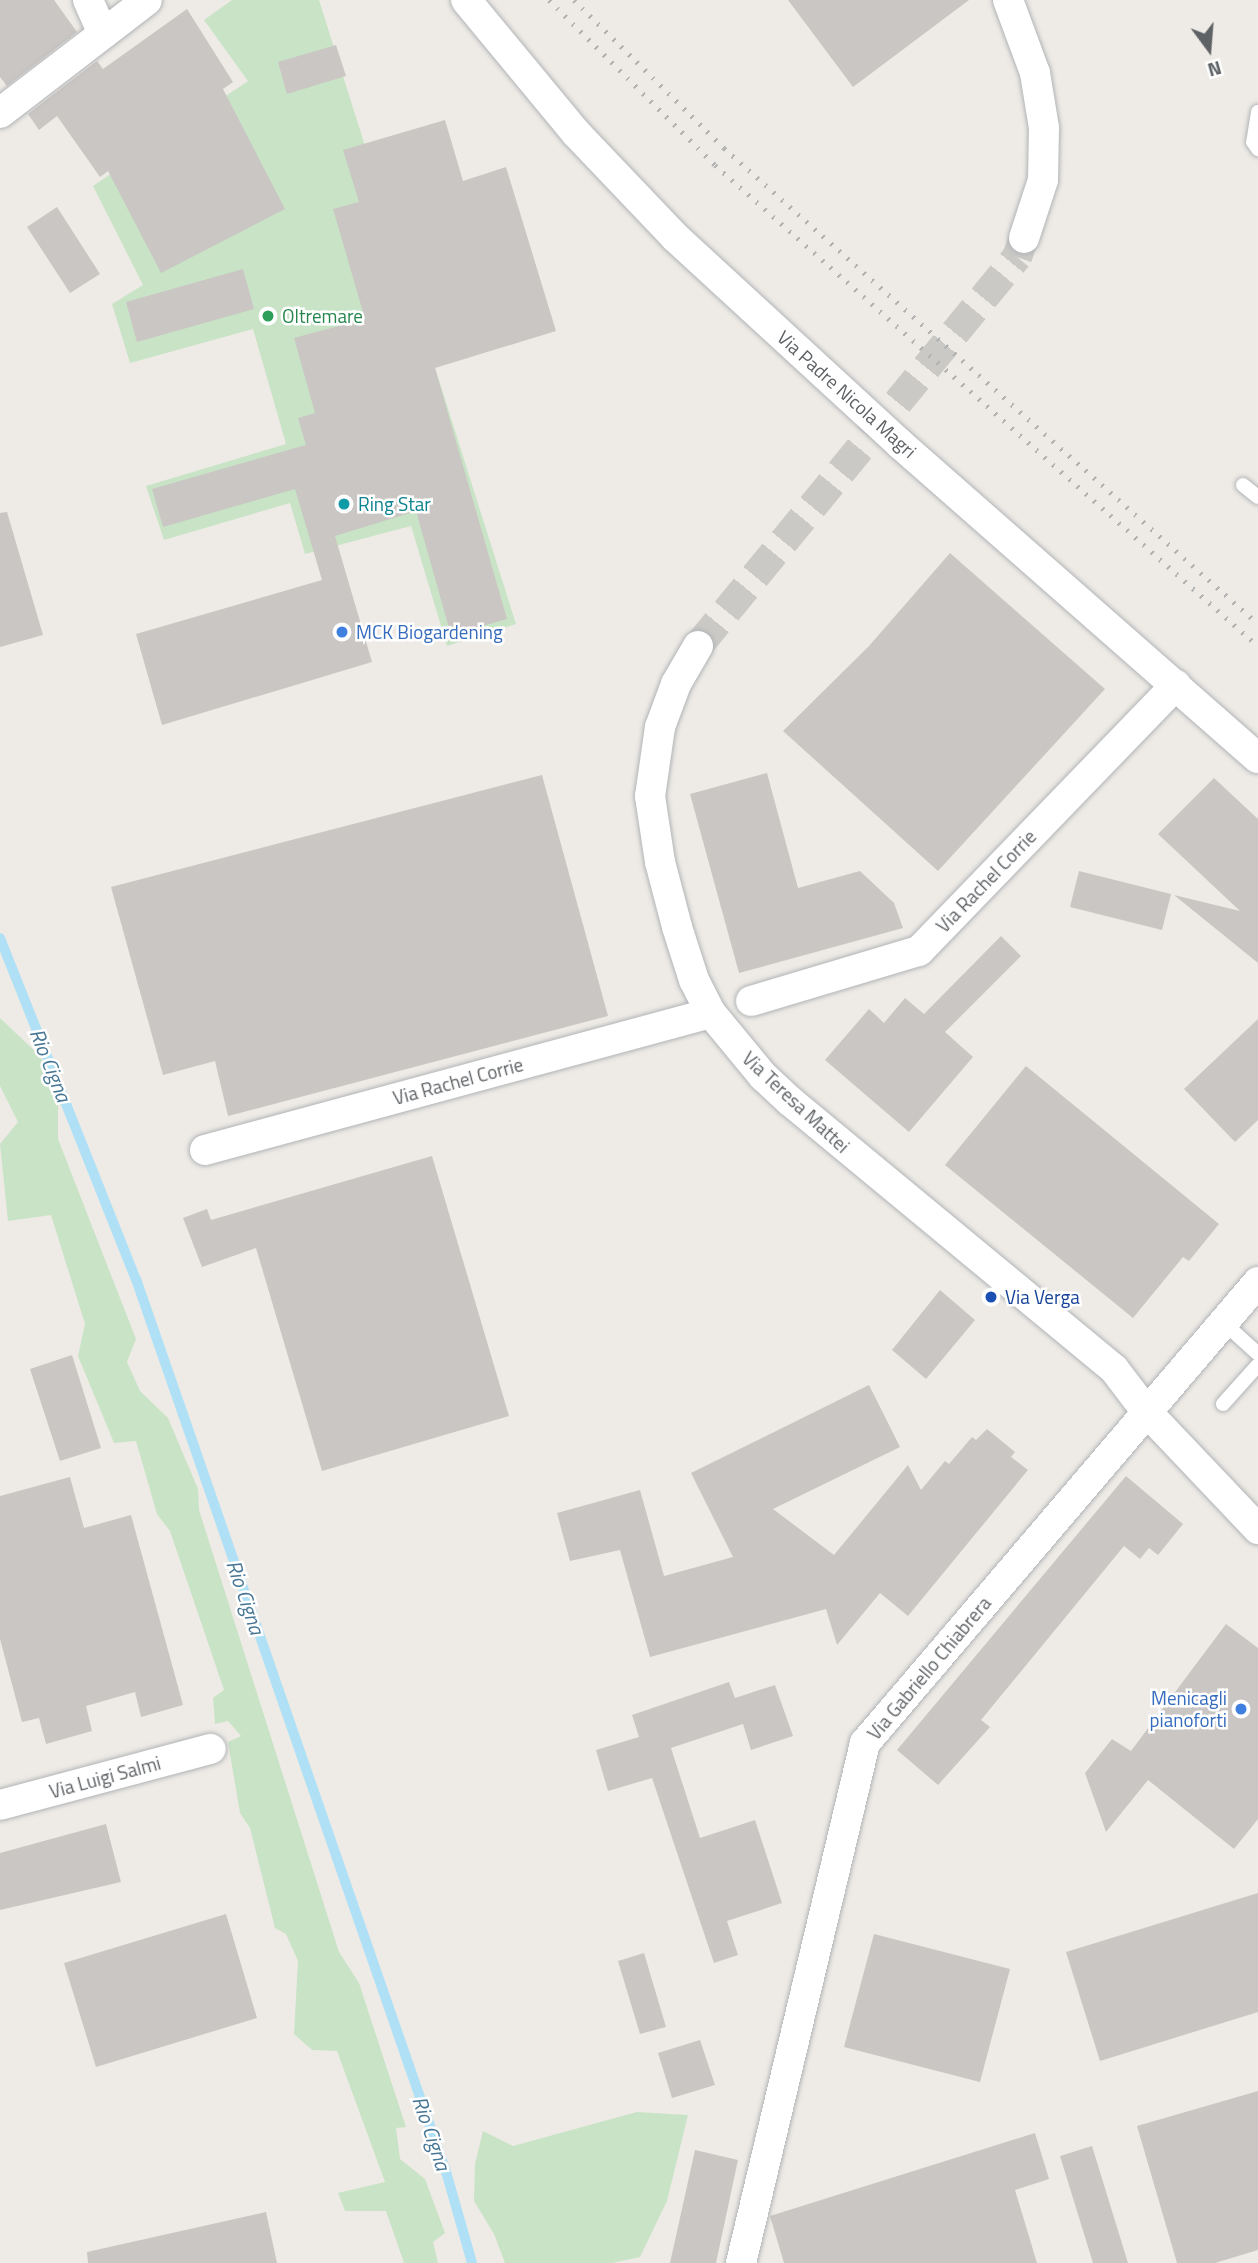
<!DOCTYPE html>
<html>
<head>
<meta charset="utf-8">
<style>
	body { margin:0 }
	#map { position:relative; width:1258px; height:2263px; overflow:hidden; background:#eeebe6; font-family:"Titillium Web",sans-serif }
	div>[style] { position:absolute }
	.green>* { inset:0; background:#c9e3c6 }
	.stream>* { height:10px; margin:-5px; padding:0 5px; transform-origin:5px; border-radius:5px; background:#afe0f5 }
	.building>* { inset:0; background:#cac6c3 }
	.minor-tunnel>* { height:30px; margin-top:-15px; transform-origin:0; background:repeating-linear-gradient(90deg,#cac9c6 0 30px,transparent 0 45px) }
	.roads { filter:drop-shadow(0 0 2px #b1b4b7) drop-shadow(0 0 2px #b1b4b7) }
	.service>* { height:14px; margin:-7px; padding:0 7px; transform-origin:7px; border-radius:7px; background:#fff }
	.minor>* { height:30px; margin:-15px; padding:0 15px; transform-origin:15px; border-radius:15px; background:#fff }
	.rail>* { height:5px; margin-top:-2.5px; transform-origin:0; background:repeating-linear-gradient(90deg,#b2b3b3 0 2px,transparent 0 11px) }
	.dots>* { width:19px; height:19px; translate:-50% -50%; box-sizing:border-box; border:4px solid #fff; border-radius:50% }
	span { translate:-50% -50%; white-space:nowrap; text-align:center; line-height:1.15; -webkit-text-stroke:5px #fff; paint-order:stroke }
	.leisure-label { font-size:19px; color:#27864d }
	.left { translate:0 -50%; text-align:left }
	.street-label { font-size:19px; color:#5e6265 }
	.culture-label { font-size:19px; color:#0d838f }
	.shop-label { font-size:19px; color:#366cbe }
	.right { translate:-100% -50%; text-align:right }
	.transit-label { font-size:19px; color:#164399 }
	.water-label { font-size:21px; color:#477795; font-style:italic }
	.north { position:absolute; left:1174px; top:14px; width:70px; height:70px; -webkit-text-stroke:5px #fff; paint-order:stroke; rotate:164deg; font-size:19px; font-weight:700; line-height:28px; text-align:center; color:#5e6265 }
	.north::after { content:''; display:block; margin:auto; width:24px; height:32px; background:#5e6265; clip-path:polygon(50% 0,100% 100%,50% 72%,0 100%) }
</style>
</head>
<body>
<div id="map">
	<div class="green">
		<div style="clip-path:polygon(232px 0,319px 0,516px 624px,447px 646px,411px 526px,305px 554px,290px 503px,164px 540px,146px 486px,286px 444px,253px 329px,130px 363px,112px 304px,143px 285px,93px 186px,248px 81px,204px 20px)"></div>
		<div style="clip-path:polygon(0 1018px,41px 1057px,58px 1105px,58px 1139px,136px 1339px,127px 1362px,140px 1391px,168px 1418px,198px 1489px,199px 1510px,339px 1952px,359px 1983px,406px 2127px,396px 2128px,400px 2159px,425px 2179px,445px 2233px,433px 2242px,438px 2263px,404px 2263px,386px 2211px,345px 2211px,338px 2193px,385px 2182px,337px 2051px,312px 2050px,294px 2034px,298px 1961px,286px 1934px,275px 1928px,250px 1828px,240px 1813px,228px 1742px,241px 1736px,228px 1721px,215px 1724px,213px 1698px,224px 1690px,170px 1531px,157px 1514px,136px 1441px,114px 1443px,78px 1356px,85px 1324px,51px 1215px,8px 1221px,0 1144px,18px 1122px,0 1086px)"></div>
		<div style="clip-path:polygon(637px 2112px,688px 2115px,667px 2201px,640px 2257px,612px 2263px,505px 2263px,494px 2234px,474px 2201px,475px 2164px,483px 2131px,513px 2146px)"></div>
	</div>
	<div class="stream">
		<div style="left:0;top:938px;width:367px;rotate:68.3deg"></div>
		<div style="left:136px;top:1279px;width:948px;rotate:70.86deg"></div>
		<div style="left:447px;top:2175px;width:91px;rotate:74.1deg"></div>
	</div>
	<div class="building">
		<div style="clip-path:polygon(0 0,54px 0,77px 32px,7px 86px,0 77px)"></div>
		<div style="clip-path:polygon(788px 0,969px 0,853px 87px)"></div>
		<div style="clip-path:polygon(187px 9px,233px 82px,223px 89px,285px 209px,161px 273px,108px 171px,100px 177px,57px 116px,39px 130px,28px 114px,97px 61px,103px 69px)"></div>
		<div style="clip-path:polygon(336px 45px,346px 76px,287px 94px,278px 62px)"></div>
		<div style="clip-path:polygon(445px 120px,463px 181px,506px 167px,556px 331px,435px 368px,507px 619px,451px 635px,416px 511px,335px 536px,372px 662px,162px 725px,136px 634px,322px 580px,295px 489px,163px 527px,152px 489px,306px 445px,298px 418px,315px 413px,294px 338px,365px 319px,333px 209px,359px 202px,343px 150px)"></div>
		<div style="clip-path:polygon(57px 207px,100px 274px,70px 293px,27px 227px)"></div>
		<div style="clip-path:polygon(243px 269px,254px 309px,137px 342px,126px 302px)"></div>
		<div style="clip-path:polygon(7px 512px,43px 635px,0 647px,0 513px)"></div>
		<div style="clip-path:polygon(950px 553px,1105px 689px,938px 871px,783px 731px,869px 646px)"></div>
		<div style="clip-path:polygon(767px 773px,798px 888px,860px 871px,894px 903px,903px 928px,739px 973px,690px 794px)"></div>
		<div style="clip-path:polygon(542px 775px,608px 1016px,228px 1116px,215px 1061px,163px 1075px,111px 887px)"></div>
		<div style="clip-path:polygon(1214px 778px,1258px 819px,1258px 963px,1174px 895px,1240px 911px,1158px 834px)"></div>
		<div style="clip-path:polygon(1079px 871px,1171px 894px,1162px 930px,1070px 907px)"></div>
		<div style="clip-path:polygon(1001px 936px,1021px 956px,945px 1032px,973px 1057px,909px 1132px,825px 1060px,869px 1009px,884px 1023px,905px 998px,924px 1014px)"></div>
		<div style="clip-path:polygon(1258px 1019px,1258px 1120px,1235px 1142px,1184px 1089px)"></div>
		<div style="clip-path:polygon(1026px 1066px,1219px 1224px,1189px 1261px,1183px 1257px,1133px 1318px,945px 1165px)"></div>
		<div style="clip-path:polygon(432px 1156px,509px 1416px,322px 1471px,256px 1248px,202px 1267px,183px 1218px,207px 1209px,211px 1220px)"></div>
		<div style="clip-path:polygon(940px 1290px,975px 1320px,926px 1379px,892px 1350px)"></div>
		<div style="clip-path:polygon(72px 1355px,101px 1448px,60px 1461px,30px 1369px)"></div>
		<div style="clip-path:polygon(869px 1385px,900px 1447px,773px 1509px,834px 1555px,908px 1465px,921px 1490px,945px 1461px,949px 1464px,972px 1437px,976px 1440px,987px 1429px,1015px 1452px,1011px 1457px,1028px 1470px,908px 1616px,880px 1593px,837px 1645px,826px 1609px,650px 1657px,620px 1550px,570px 1561px,557px 1513px,640px 1490px,664px 1576px,733px 1557px,691px 1473px)"></div>
		<div style="clip-path:polygon(1126px 1476px,1183px 1524px,1158px 1555px,1149px 1548px,1140px 1559px,1124px 1546px,981px 1720px,990px 1727px,938px 1785px,897px 1750px)"></div>
		<div style="clip-path:polygon(70px 1477px,84px 1528px,131px 1515px,183px 1705px,141px 1717px,135px 1692px,86px 1706px,92px 1731px,46px 1744px,39px 1718px,22px 1722px,0 1639px,0 1496px)"></div>
		<div style="clip-path:polygon(1226px 1624px,1258px 1648px,1258px 1819px,1234px 1849px,1148px 1780px,1106px 1832px,1085px 1773px,1112px 1739px,1131px 1751px)"></div>
		<div style="clip-path:polygon(729px 1682px,735px 1698px,775px 1685px,793px 1736px,751px 1750px,743px 1724px,671px 1748px,700px 1838px,755px 1820px,782px 1903px,727px 1921px,738px 1955px,714px 1963px,652px 1778px,608px 1791px,596px 1750px,639px 1737px,632px 1715px)"></div>
		<div style="clip-path:polygon(106px 1824px,121px 1882px,0 1910px,0 1853px)"></div>
		<div style="clip-path:polygon(1258px 1893px,1258px 2012px,1100px 2061px,1066px 1952px)"></div>
		<div style="clip-path:polygon(226px 1914px,257px 2018px,96px 2067px,64px 1963px)"></div>
		<div style="clip-path:polygon(874px 1934px,1010px 1969px,980px 2082px,844px 2047px)"></div>
		<div style="clip-path:polygon(644px 1953px,666px 2027px,640px 2034px,618px 1961px)"></div>
		<div style="clip-path:polygon(700px 2040px,715px 2085px,672px 2098px,658px 2053px)"></div>
		<div style="clip-path:polygon(1258px 2091px,1258px 2250px,1215px 2263px,1177px 2263px,1137px 2126px)"></div>
		<div style="clip-path:polygon(1035px 2133px,1049px 2179px,1015px 2190px,1037px 2263px,784px 2263px,770px 2216px)"></div>
		<div style="clip-path:polygon(1092px 2146px,1128px 2263px,1093px 2263px,1060px 2156px)"></div>
		<div style="clip-path:polygon(695px 2150px,738px 2160px,716px 2263px,670px 2263px)"></div>
		<div style="clip-path:polygon(266px 2212px,277px 2263px,88px 2263px,87px 2252px)"></div>
	</div>
	<div class="minor-tunnel">
		<div style="left:698px;top:646px;width:503px;rotate:-50.65deg"></div>
		<div style="left:1017px;top:257px;width:20px;rotate:-70deg"></div>
	</div>
	<div class="roads">
		<div class="service">
			<div style="left:1258px;top:112px;width:30px;rotate:99deg"></div>
			<div style="left:1253px;top:142px;width:9px;rotate:54deg"></div>
			<div style="left:1243px;top:485px;width:19px;rotate:39deg"></div>
			<div style="left:1223px;top:1322px;width:47px;rotate:42.4deg"></div>
			<div style="left:1223px;top:1404px;width:52px;rotate:-48.1deg"></div>
		</div>
		<div class="minor">
			<div style="left:88px;top:0;width:37px;rotate:66deg"></div>
			<div style="left:466px;top:0;width:173px;rotate:50.4deg"></div>
			<div style="left:576px;top:133px;width:144px;rotate:46.4deg"></div>
			<div style="left:675px;top:237px;width:306px;rotate:42.6deg"></div>
			<div style="left:900px;top:444px;width:476px;rotate:41.3deg"></div>
			<div style="left:1008px;top:0;width:78px;rotate:69.7deg"></div>
			<div style="left:1035px;top:73px;width:56px;rotate:80.7deg"></div>
			<div style="left:1044px;top:128px;width:52px;rotate:91.1deg"></div>
			<div style="left:1043px;top:180px;width:61px;rotate:108.1deg"></div>
			<div style="left:0;top:113px;width:185px;rotate:-37.5deg"></div>
			<div style="left:698px;top:646px;width:44px;rotate:120.1deg"></div>
			<div style="left:676px;top:684px;width:46px;rotate:110.4deg"></div>
			<div style="left:660px;top:727px;width:70px;rotate:98.2deg"></div>
			<div style="left:650px;top:796px;width:67px;rotate:81.4deg"></div>
			<div style="left:660px;top:862px;width:67px;rotate:75.3deg"></div>
			<div style="left:677px;top:927px;width:56px;rotate:72.2deg"></div>
			<div style="left:694px;top:980px;width:37px;rotate:63deg"></div>
			<div style="left:711px;top:1013px;width:82px;rotate:50.5deg"></div>
			<div style="left:763px;top:1076px;width:37px;rotate:43deg"></div>
			<div style="left:790px;top:1101px;width:420px;rotate:39.6deg"></div>
			<div style="left:1114px;top:1369px;width:53px;rotate:52.7deg"></div>
			<div style="left:1146px;top:1411px;width:163px;rotate:46.5deg"></div>
			<div style="left:751px;top:1001px;width:175px;rotate:-16.6deg"></div>
			<div style="left:919px;top:951px;width:370px;rotate:-46deg"></div>
			<div style="left:205px;top:1150px;width:524px;rotate:-15.15deg"></div>
			<div style="left:0;top:1805px;width:218px;rotate:-14.9deg"></div>
			<div style="left:741px;top:2263px;width:535px;rotate:-76.59deg"></div>
			<div style="left:865px;top:1743px;width:606px;rotate:-49.55deg"></div>
		</div>
	</div>
	<div class="rail">
		<div style="left:549px;top:0;width:234px;rotate:44.8deg"></div>
		<div style="left:715px;top:165px;width:725px;rotate:41.54deg"></div>
		<div style="left:574px;top:0;width:211px;rotate:44.6deg"></div>
		<div style="left:724px;top:148px;width:715px;rotate:41.71deg"></div>
	</div>
	<div class="dots">
		<div style="left:268px;top:316px;background:#2e9e5b"></div>
		<div style="left:344px;top:504px;background:#0f9aa8"></div>
		<div style="left:342px;top:632px;background:#3f7fe0"></div>
		<div style="left:991px;top:1297px;background:#1a4fb4"></div>
		<div style="left:1241px;top:1709px;background:#3f7fe0"></div>
	</div>
	<div class="leisure-label">
		<span class="left" style="left:282px;top:316px">Oltremare</span>
	</div>
	<div class="street-label">
		<span style="left:847px;top:394px;rotate:42deg">Via Padre Nicola Magri</span>
		<span style="left:986px;top:881px;rotate:-46deg">Via Rachel Corrie</span>
		<span style="left:458px;top:1081px;rotate:-15deg">Via Rachel Corrie</span>
		<span style="left:796px;top:1102px;rotate:43deg">Via Teresa Mattei</span>
		<span style="left:929px;top:1668px;rotate:-50deg">Via Gabriello Chiabrera</span>
		<span style="left:105px;top:1777px;rotate:-15deg">Via Luigi Salmi</span>
	</div>
	<div class="culture-label">
		<span class="left" style="left:358px;top:504px">Ring Star</span>
	</div>
	<div class="shop-label">
		<span class="left" style="left:356px;top:632px">MCK Biogardening</span>
		<span class="right" style="left:1227px;top:1709px">Menicagli<br>pianoforti</span>
	</div>
	<div class="transit-label">
		<span class="left" style="left:1005px;top:1297px">Via Verga</span>
	</div>
	<div class="water-label">
		<span style="left:51px;top:1065px;rotate:68deg">Rio Cigna</span>
		<span style="left:246px;top:1597px;rotate:71deg">Rio Cigna</span>
		<span style="left:432px;top:2133px;rotate:71deg">Rio Cigna</span>
	</div>
	<div class="north">N</div>
</div>
</body>
</html>
